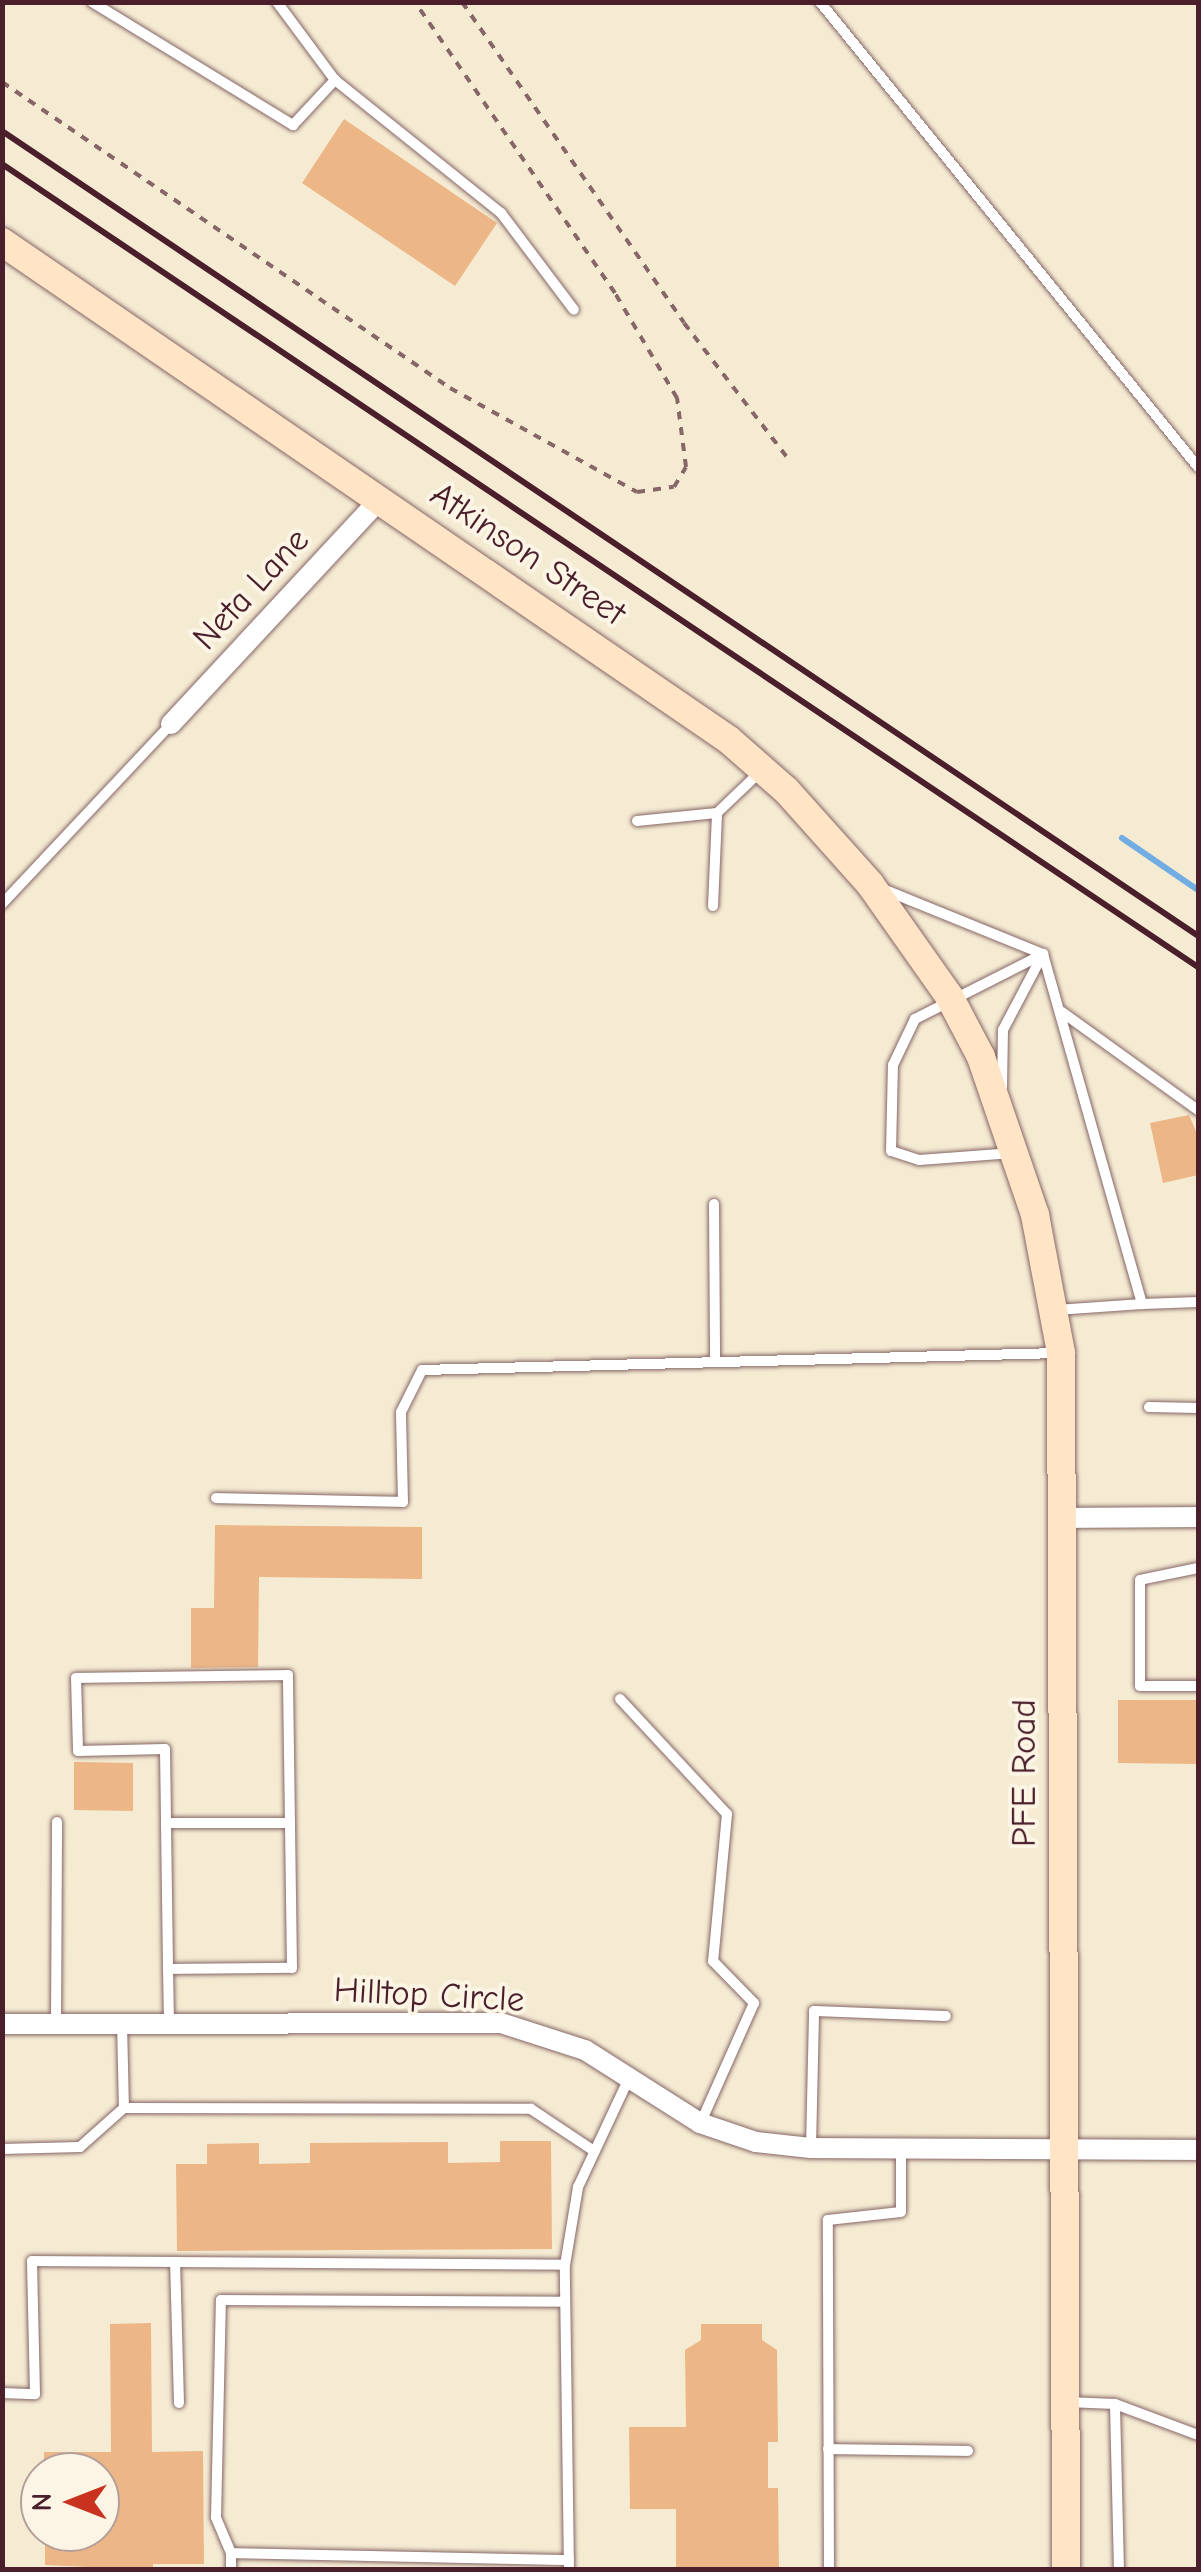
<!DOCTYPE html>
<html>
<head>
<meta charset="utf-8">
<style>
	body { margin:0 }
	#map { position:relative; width:1201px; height:2572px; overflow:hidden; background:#f5ebd3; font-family:"Comic Neue",sans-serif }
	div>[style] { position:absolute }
	.stream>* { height:6px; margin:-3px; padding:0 3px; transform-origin:3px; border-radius:3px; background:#71ace2 }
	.building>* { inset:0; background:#ecb687 }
	.path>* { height:4px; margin-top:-2px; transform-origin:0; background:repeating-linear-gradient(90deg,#866666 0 8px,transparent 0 16px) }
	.roads { filter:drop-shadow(0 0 2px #866666) drop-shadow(0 0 2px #866666) }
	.lane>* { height:10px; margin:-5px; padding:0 5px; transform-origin:5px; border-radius:5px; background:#fff }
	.street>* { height:20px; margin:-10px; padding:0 10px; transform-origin:10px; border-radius:10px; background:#fff }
	.secondary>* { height:28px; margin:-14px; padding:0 14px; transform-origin:14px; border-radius:14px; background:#ffe4c6 }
	.rail>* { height:6px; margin:-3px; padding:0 3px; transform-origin:3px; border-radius:3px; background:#4a1f2b }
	span { translate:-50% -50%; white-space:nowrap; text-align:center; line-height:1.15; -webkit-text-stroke:8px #fcf5e5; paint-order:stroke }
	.street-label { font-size:35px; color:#4a1f2b }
	.frame { position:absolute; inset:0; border:5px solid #4a1f2b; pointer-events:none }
	.north { position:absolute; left:20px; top:2452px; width:100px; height:100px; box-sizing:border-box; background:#fcf5e5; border:2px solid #b59f9b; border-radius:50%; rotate:270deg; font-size:28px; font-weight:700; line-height:40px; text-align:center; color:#4a1f2b }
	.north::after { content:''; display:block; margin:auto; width:35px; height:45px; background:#c8321e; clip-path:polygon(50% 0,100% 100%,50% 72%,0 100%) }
</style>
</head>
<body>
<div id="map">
	<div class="stream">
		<div style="left:1122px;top:838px;width:92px;rotate:34.4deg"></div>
	</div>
	<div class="building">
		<div style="clip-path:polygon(344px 119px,497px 223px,455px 286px,302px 183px)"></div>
		<div style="clip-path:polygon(1189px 1115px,1198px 1136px,1198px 1175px,1163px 1183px,1150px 1123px)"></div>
		<div style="clip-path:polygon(215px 1525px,422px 1527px,422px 1579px,259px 1577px,258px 1667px,191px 1668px,191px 1608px,214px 1608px)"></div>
		<div style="clip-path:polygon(1118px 1700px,1198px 1700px,1198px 1764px,1118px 1763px)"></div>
		<div style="clip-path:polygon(74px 1762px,133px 1763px,133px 1811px,74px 1810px)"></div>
		<div style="clip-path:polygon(500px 2141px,551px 2141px,552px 2249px,177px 2251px,176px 2164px,207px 2164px,207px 2144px,259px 2143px,259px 2164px,310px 2163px,310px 2143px,448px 2142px,448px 2163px,500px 2162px)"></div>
		<div style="clip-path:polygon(151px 2323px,152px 2452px,203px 2451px,204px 2564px,153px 2564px,153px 2570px,45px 2565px,45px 2532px,100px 2532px,100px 2472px,44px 2472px,44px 2452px,111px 2452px,110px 2324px)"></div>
		<div style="clip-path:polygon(701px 2324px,762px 2324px,762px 2340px,777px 2350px,778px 2442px,768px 2442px,768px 2488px,778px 2488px,779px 2570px,676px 2570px,676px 2509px,630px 2509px,629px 2427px,686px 2427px,685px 2350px,701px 2340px)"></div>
	</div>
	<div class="path">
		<div style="left:462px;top:2px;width:390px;rotate:55.3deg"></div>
		<div style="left:684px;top:323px;width:173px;rotate:52.5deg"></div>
		<div style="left:2px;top:82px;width:543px;rotate:34.33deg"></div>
		<div style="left:450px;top:388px;width:214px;rotate:29.1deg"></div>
		<div style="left:637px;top:492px;width:37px;rotate:-8deg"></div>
		<div style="left:674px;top:487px;width:23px;rotate:-59deg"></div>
		<div style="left:686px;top:467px;width:70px;rotate:-97.4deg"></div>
		<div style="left:677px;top:398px;width:122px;rotate:-120.6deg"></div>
		<div style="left:615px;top:293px;width:353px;rotate:-124.5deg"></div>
	</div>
	<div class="roads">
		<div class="lane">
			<div style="left:92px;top:2px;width:236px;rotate:31.5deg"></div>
			<div style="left:293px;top:125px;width:62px;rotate:-47deg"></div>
			<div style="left:277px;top:2px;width:97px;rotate:53.4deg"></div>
			<div style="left:335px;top:80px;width:213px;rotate:38.7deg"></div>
			<div style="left:501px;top:213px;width:121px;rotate:53deg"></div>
			<div style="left:820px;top:2px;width:599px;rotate:50.89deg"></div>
			<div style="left:637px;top:821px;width:80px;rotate:-5.7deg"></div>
			<div style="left:717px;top:813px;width:61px;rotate:-43.7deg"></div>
			<div style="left:885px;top:890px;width:170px;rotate:22.1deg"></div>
			<div style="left:1043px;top:954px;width:86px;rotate:117.8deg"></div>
			<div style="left:1003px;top:1030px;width:57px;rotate:91deg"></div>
			<div style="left:2px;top:904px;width:247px;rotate:-46.8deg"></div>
			<div style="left:713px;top:906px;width:93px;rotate:-87.5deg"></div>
			<div style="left:1062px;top:1012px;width:168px;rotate:35.8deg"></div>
			<div style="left:1013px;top:1153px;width:94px;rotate:175.7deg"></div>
			<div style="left:919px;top:1160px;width:29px;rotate:-162deg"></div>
			<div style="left:891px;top:1151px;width:86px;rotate:-88.7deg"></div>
			<div style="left:893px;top:1065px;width:51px;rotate:-64.4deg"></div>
			<div style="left:915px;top:1019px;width:144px;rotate:-26.9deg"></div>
			<div style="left:1043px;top:954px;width:364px;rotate:74.2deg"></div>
			<div style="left:1142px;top:1304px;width:86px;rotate:176deg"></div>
			<div style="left:714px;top:1204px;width:158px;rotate:89.6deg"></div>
			<div style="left:1142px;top:1304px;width:56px;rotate:-2deg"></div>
			<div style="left:1149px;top:1407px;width:49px;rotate:1.2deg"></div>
			<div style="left:216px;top:1498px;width:187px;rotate:1.2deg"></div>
			<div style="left:403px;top:1502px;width:90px;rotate:-91.3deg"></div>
			<div style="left:401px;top:1412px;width:47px;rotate:-63.4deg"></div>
			<div style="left:422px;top:1370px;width:638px;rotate:-1.53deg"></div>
			<div style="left:1198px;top:1568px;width:59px;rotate:168.3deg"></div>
			<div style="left:1140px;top:1580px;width:106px;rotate:90deg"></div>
			<div style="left:1140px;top:1686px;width:58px"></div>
			<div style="left:620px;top:1699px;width:157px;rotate:47.1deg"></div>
			<div style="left:727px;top:1814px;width:148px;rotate:95.4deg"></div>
			<div style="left:713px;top:1961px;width:59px;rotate:45.7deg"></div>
			<div style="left:754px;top:2003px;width:130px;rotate:114deg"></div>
			<div style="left:166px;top:1823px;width:124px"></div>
			<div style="left:168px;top:1969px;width:124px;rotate:-0.5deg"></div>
			<div style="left:292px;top:1968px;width:293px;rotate:-90.8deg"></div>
			<div style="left:288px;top:1675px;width:212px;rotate:179.2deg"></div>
			<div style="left:76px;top:1678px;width:73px;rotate:88.4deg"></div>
			<div style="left:78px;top:1751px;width:87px;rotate:-1.3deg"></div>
			<div style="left:165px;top:1749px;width:74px;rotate:89.2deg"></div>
			<div style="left:166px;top:1823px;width:146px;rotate:89.2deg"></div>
			<div style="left:168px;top:1969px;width:54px;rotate:88.9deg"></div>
			<div style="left:122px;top:2023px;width:85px;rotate:88.7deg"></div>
			<div style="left:124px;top:2108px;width:407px;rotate:0.1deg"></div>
			<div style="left:531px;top:2109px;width:76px;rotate:33.7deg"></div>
			<div style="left:56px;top:2024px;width:202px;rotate:-89.7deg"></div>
			<div style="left:811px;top:2147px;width:136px;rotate:-88.7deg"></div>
			<div style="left:814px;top:2011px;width:132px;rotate:2.2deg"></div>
			<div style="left:2px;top:2149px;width:78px;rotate:-1.5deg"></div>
			<div style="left:80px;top:2147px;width:59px;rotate:-41.6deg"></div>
			<div style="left:2px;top:2393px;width:33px;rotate:2deg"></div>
			<div style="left:35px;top:2394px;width:133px;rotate:-91.3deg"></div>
			<div style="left:32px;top:2261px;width:143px;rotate:0.4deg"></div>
			<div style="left:1067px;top:2402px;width:48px;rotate:2.4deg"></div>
			<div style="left:179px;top:2403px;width:141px;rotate:-91.6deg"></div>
			<div style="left:175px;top:2262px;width:390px;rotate:0.4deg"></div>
			<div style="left:828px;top:2449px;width:140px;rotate:0.8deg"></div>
			<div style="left:231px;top:2553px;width:39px;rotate:-113deg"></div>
			<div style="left:216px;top:2517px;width:217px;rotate:-88.7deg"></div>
			<div style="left:221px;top:2300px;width:343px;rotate:0.3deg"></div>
			<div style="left:231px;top:2570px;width:17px;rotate:-90deg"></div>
			<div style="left:231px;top:2553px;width:338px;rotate:1.2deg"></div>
			<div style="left:569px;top:2570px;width:305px;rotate:-90.8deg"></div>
			<div style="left:565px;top:2265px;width:79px;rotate:-80.5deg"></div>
			<div style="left:578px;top:2187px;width:120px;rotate:-64.9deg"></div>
			<div style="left:829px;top:2570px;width:350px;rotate:-90.2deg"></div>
			<div style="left:828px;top:2220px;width:73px;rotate:-6.3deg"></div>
			<div style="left:901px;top:2212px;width:64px;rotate:-90deg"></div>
			<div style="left:1119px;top:2570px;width:166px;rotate:-91.4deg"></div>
			<div style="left:1115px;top:2404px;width:89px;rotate:20.5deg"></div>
		</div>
		<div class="street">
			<div style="left:171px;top:724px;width:307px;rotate:-47.1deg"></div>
			<div style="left:1060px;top:1518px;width:138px;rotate:-0.4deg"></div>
			<div style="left:2px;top:2024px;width:499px;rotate:-0.1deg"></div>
			<div style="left:501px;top:2023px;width:88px;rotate:17.8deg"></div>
			<div style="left:585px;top:2050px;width:136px;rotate:32.4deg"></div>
			<div style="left:700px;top:2123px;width:59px;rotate:18.7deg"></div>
			<div style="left:756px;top:2142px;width:55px;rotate:6.2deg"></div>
			<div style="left:811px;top:2148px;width:387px;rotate:0.3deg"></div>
		</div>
		<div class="secondary">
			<div style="left:2px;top:242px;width:881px;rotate:34.41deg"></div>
			<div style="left:729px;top:740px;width:76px;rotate:41.3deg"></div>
			<div style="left:786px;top:790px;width:126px;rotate:48.2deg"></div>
			<div style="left:870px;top:884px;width:137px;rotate:54.8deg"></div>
			<div style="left:949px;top:996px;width:69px;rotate:62.3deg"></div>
			<div style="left:981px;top:1057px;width:167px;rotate:71.1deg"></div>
			<div style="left:1035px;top:1215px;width:140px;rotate:79.3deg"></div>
			<div style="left:1061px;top:1353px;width:1217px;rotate:89.76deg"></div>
		</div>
	</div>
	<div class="rail">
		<div style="left:2px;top:131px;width:1442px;rotate:33.94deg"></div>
		<div style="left:2px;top:164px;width:1441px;rotate:33.88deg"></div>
	</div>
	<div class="street-label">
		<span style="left:528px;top:554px;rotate:34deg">Atkinson Street</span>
		<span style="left:251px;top:589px;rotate:-47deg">Neta Lane</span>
		<span style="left:1024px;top:1773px;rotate:-90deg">PFE Road</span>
		<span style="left:429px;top:1995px;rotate:3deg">Hilltop Circle</span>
	</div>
	<div class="frame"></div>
	<div class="north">N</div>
</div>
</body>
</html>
